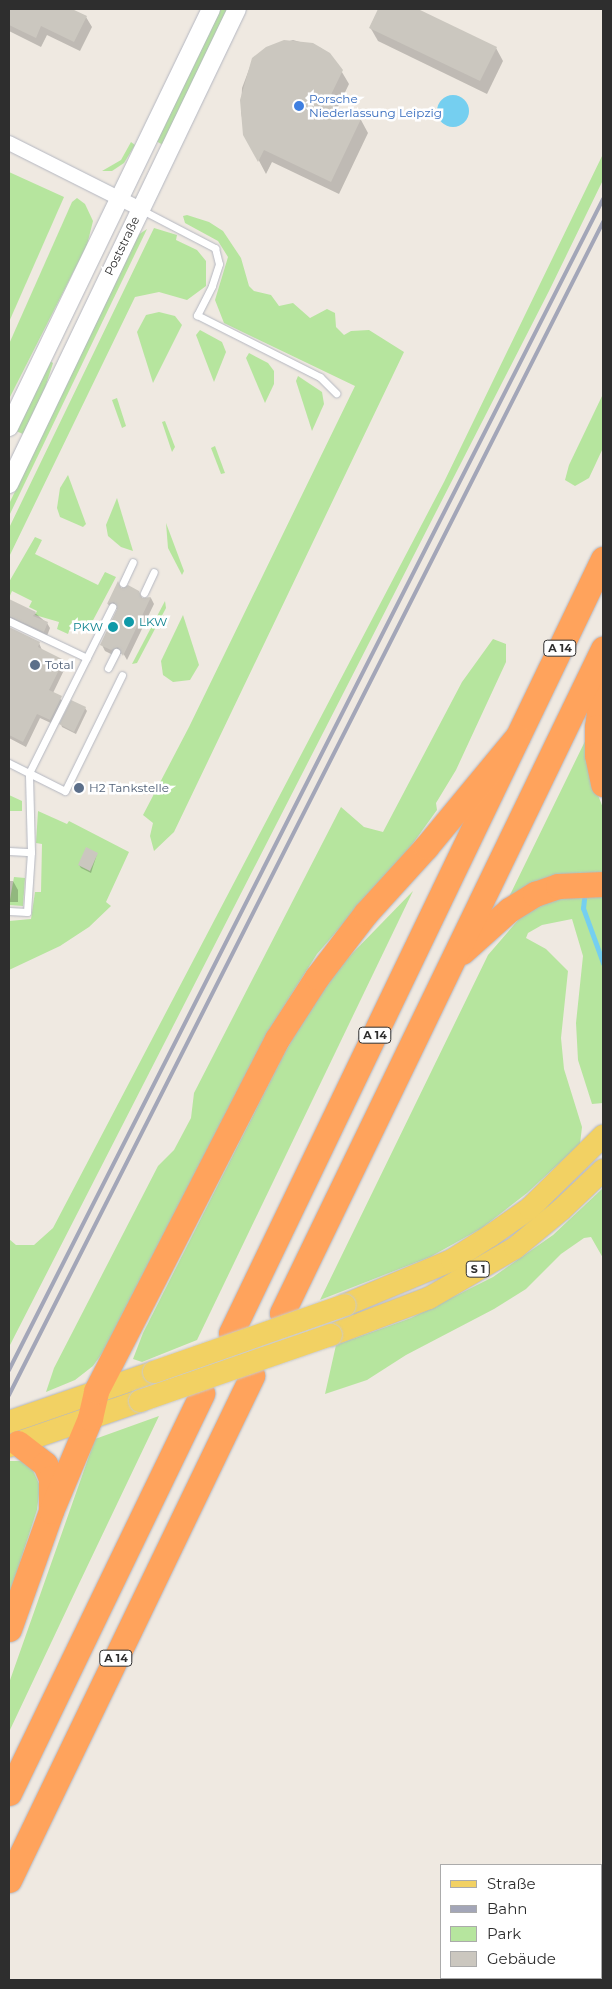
<!DOCTYPE html>
<html>
<head>
<meta charset="utf-8">
<style>
	body { margin:0 }
	#map { position:relative; width:612px; height:1989px; overflow:hidden; background:#efe9e1; font-family:Montserrat,sans-serif }
	div>[style] { position:absolute }
	.green>* { inset:0; background:#b6e59e }
	.water>* { inset:0; background:#75cff0 }
	.round { border-radius:50% }
	.shadow>* { inset:0; background:#0003 }
	.stream>* { height:5px; margin:-2.5px; padding:0 2.5px; transform-origin:2.5px; border-radius:2.5px; background:#75cff0 }
	.building>* { inset:0; background:#cbc7bf }
	.roads { filter:drop-shadow(0 0 1px #b4b7c1) drop-shadow(0 0 1px #b4b7c1) }
	.service>* { height:7px; margin:-3.5px; padding:0 3.5px; transform-origin:3.5px; border-radius:3.5px; background:#fff }
	.minor>* { height:14px; margin:-7px; padding:0 7px; transform-origin:7px; border-radius:7px; background:#fff }
	.tertiary>* { height:18px; margin:-9px; padding:0 9px; transform-origin:9px; border-radius:9px; background:#fff }
	.primary>* { height:22px; margin:-11px; padding:0 11px; transform-origin:11px; border-radius:11px; background:#f2d163 }
	.motorway>* { height:25px; margin:-12.5px; padding:0 12.5px; transform-origin:12.5px; border-radius:12.5px; background:#ffa35c }
	.rail>* { height:4px; margin:-2px; padding:0 2px; transform-origin:2px; border-radius:2px; background:#a3a6b8 }
	.bridges { filter:drop-shadow(0 0 1px #c9c9c9) drop-shadow(0 0 1px #c9c9c9) }
	.primary-bridge>* { height:22px; margin:-11px; padding:0 11px; transform-origin:11px; border-radius:11px; background:#f2d163 }
	.dots>* { width:14px; height:14px; translate:-50% -50%; box-sizing:border-box; border:2px solid #fff; border-radius:50% }
	span { translate:-50% -50%; white-space:nowrap; text-align:center; line-height:1.15; -webkit-text-stroke:5px #fff; paint-order:stroke }
	.shield-label span { padding:1px 4px; background:#fff; border:1px solid; border-radius:4px; -webkit-text-stroke-width:0 }
	.shield-label { font-size:11px; color:#2e2e2e; font-weight:700 }
	.shop-label { font-size:12px; color:#366cbe }
	.left { translate:0 -50%; text-align:left }
	.street-label { font-size:12px; color:#2e2e2e }
	.culture-label { font-size:12px; color:#0d838f }
	.right { translate:-100% -50%; text-align:right }
	.service-label { font-size:12px; color:#4e5e75 }
	.frame { position:absolute; inset:0; border:10px solid #2e2e2e; pointer-events:none }
	.legend { position:absolute; left:440px; top:1864px; width:162px; height:115px; box-sizing:border-box; background:#fff; border:1px solid #ababab; margin:0; padding:6px 9px; list-style:none; font-size:15px; color:#2e2e2e }
	.legend li { display:flex; align-items:center; gap:10px; height:25px }
	.legend b { width:25px; border:1px solid #ababab }
</style>
</head>
<body>
<div id="map">
	<div class="green">
		<div style="clip-path:polygon(220px 9px,228px 9px,163px 145px,156px 141px)"></div>
		<div style="clip-path:polygon(131px 142px,135px 145px,124px 163px,112px 171px,102px 171px,121px 160px)"></div>
		<div style="clip-path:polygon(603px 154px,603px 180px,549px 291px,9px 1347px,9px 1239px,16px 1245px,34px 1245px,53px 1228px,444px 482px)"></div>
		<div style="clip-path:polygon(9px 172px,64px 197px,9px 322px)"></div>
		<div style="clip-path:polygon(77px 198px,85px 204px,93px 221px,87px 245px,9px 399px,9px 344px,72px 202px)"></div>
		<div style="clip-path:polygon(187px 215px,209px 222px,223px 231px,241px 258px,249px 286px,254px 291px,271px 295px,279px 306px,293px 303px,310px 318px,327px 309px,335px 313px,336px 327px,344px 335px,351px 331px,369px 330px,404px 352px,174px 832px,154px 851px,150px 836px,153px 823px,143px 815px,189px 727px,355px 386px,224px 323px,215px 300px,228px 257px,218px 241px,185px 223px,183px 216px)"></div>
		<div style="clip-path:polygon(154px 228px,177px 235px,176px 240px,197px 250px,206px 261px,206px 286px,187px 300px,159px 292px,135px 297px,9px 557px,9px 528px)"></div>
		<div style="clip-path:polygon(147px 229px,9px 516px,9px 504px,138px 235px)"></div>
		<div style="clip-path:polygon(159px 312px,175px 316px,182px 325px,153px 383px,137px 332px,146px 315px)"></div>
		<div style="clip-path:polygon(200px 330px,222px 342px,226px 352px,214px 382px,196px 335px)"></div>
		<div style="clip-path:polygon(249px 353px,268px 363px,274px 371px,274px 384px,265px 403px,246px 358px)"></div>
		<div style="clip-path:polygon(50px 361px,53px 363px,45px 388px,23px 434px,16px 431px)"></div>
		<div style="clip-path:polygon(298px 376px,322px 392px,324px 404px,312px 431px,296px 381px)"></div>
		<div style="clip-path:polygon(603px 394px,603px 448px,589px 478px,575px 486px,565px 480px,569px 465px)"></div>
		<div style="clip-path:polygon(117px 398px,126px 426px,122px 428px,112px 400px)"></div>
		<div style="clip-path:polygon(165px 421px,175px 447px,172px 452px,162px 422px)"></div>
		<div style="clip-path:polygon(215px 446px,225px 473px,221px 474px,211px 448px)"></div>
		<div style="clip-path:polygon(68px 475px,86px 524px,83px 527px,60px 517px,57px 508px,60px 488px)"></div>
		<div style="clip-path:polygon(117px 498px,133px 551px,121px 547px,108px 536px,106px 525px)"></div>
		<div style="clip-path:polygon(166px 523px,184px 571px,182px 575px,168px 548px)"></div>
		<div style="clip-path:polygon(35px 537px,42px 540px,35px 554px,98px 585px,105px 572px,116px 577px,91px 624px,73px 620px,68px 634px,57px 629px,59px 622px,35px 615px,37px 611px,29px 607px,32px 601px,12px 591px,9px 598px,9px 582px)"></div>
		<div style="clip-path:polygon(165px 601px,166px 608px,137px 663px,132px 664px)"></div>
		<div style="clip-path:polygon(183px 615px,199px 665px,190px 680px,173px 682px,163px 675px,161px 661px)"></div>
		<div style="clip-path:polygon(493px 639px,506px 644px,506px 662px,456px 770px,436px 803px,437px 810px,411px 846px,317px 954px,269px 1030px,106px 1348px,93px 1366px,75px 1380px,46px 1392px,54px 1368px,158px 1166px,174px 1150px,191px 1118px,194px 1093px,341px 807px,364px 827px,383px 832px,462px 682px)"></div>
		<div style="clip-path:polygon(590px 731px,598px 795px,603px 808px,603px 875px,507px 901px)"></div>
		<div style="clip-path:polygon(9px 795px,22px 801px,22px 811px,9px 811px)"></div>
		<div style="clip-path:polygon(38px 811px,67px 824px,69px 821px,129px 852px,106px 902px,111px 906px,89px 927px,60px 946px,9px 970px,9px 921px,31px 919px,35px 892px,41px 892px,42px 844px,36px 843px)"></div>
		<div style="clip-path:polygon(14px 877px,25px 878px,23px 906px,9px 905px)"></div>
		<div style="clip-path:polygon(413px 891px,197px 1340px,142px 1362px,133px 1359px,143px 1333px,284px 1054px,309px 1010px,342px 964px)"></div>
		<div style="clip-path:polygon(572px 894px,603px 896px,603px 1103px,592px 1104px,578px 1060px,576px 1023px,583px 956px,572px 919px,542px 925px,528px 933px,526px 938px,546px 949px,568px 971px,561px 1038px,564px 1069px,582px 1127px,580px 1144px,527px 1193px,482px 1228px,430px 1257px,320px 1300px,488px 955px,519px 919px,543px 902px)"></div>
		<div style="clip-path:polygon(603px 1188px,603px 1258px,591px 1237px,584px 1238px,561px 1254px,526px 1289px,494px 1309px,406px 1355px,367px 1380px,325px 1394px,336px 1345px,411px 1318px,493px 1277px,553px 1235px)"></div>
		<div style="clip-path:polygon(159px 1416px,76px 1590px,9px 1732px,9px 1683px,95px 1439px)"></div>
		<div style="clip-path:polygon(9px 1461px,22px 1461px,31px 1466px,40px 1486px,37px 1510px,9px 1596px)"></div>
	</div>
	<div class="water">
		<div class="round" style="left:437px;top:95px;width:32px;height:32px"></div>
	</div>
	<div class="shadow">
		<div style="clip-path:polygon(9px 9px,69px 9px,86px 17px,92px 27px,80px 51px,47px 35px,41px 47px,9px 31px)"></div>
		<div style="clip-path:polygon(379px 9px,415px 9px,496px 48px,503px 61px,487px 94px,378px 41px,370px 27px)"></div>
		<div style="clip-path:polygon(293px 40px,321px 48px,336px 62px,349px 84px,337px 109px,361px 120px,368px 133px,339px 194px,272px 162px,266px 174px,245px 134px,241px 112px,242px 88px,253px 59px,266px 48px)"></div>
		<div style="clip-path:polygon(118px 583px,122px 589px,138px 592px,143px 599px,151px 598px,154px 604px,127px 660px,123px 653px,115px 656px,105px 651px,102px 645px,119px 608px,112px 610px,108px 604px)"></div>
		<div style="clip-path:polygon(9px 600px,35px 613px,47px 623px,50px 628px,47px 636px,9px 623px)"></div>
		<div style="clip-path:polygon(9px 628px,39px 643px,42px 650px,63px 661px,66px 666px,53px 693px,64px 702px,53px 724px,40px 718px,26px 747px,9px 738px)"></div>
		<div style="clip-path:polygon(85px 708px,87px 711px,76px 734px,62px 727px,61px 724px)"></div>
		<div style="clip-path:polygon(97px 854px,91px 873px,81px 868px,79px 865px)"></div>
		<div style="clip-path:polygon(9px 881px,13px 881px,18px 890px,18px 902px,9px 902px)"></div>
	</div>
	<div class="stream">
		<div style="left:584px;top:899px;width:9px;rotate:96deg"></div>
		<div style="left:583px;top:908px;width:59px;rotate:70deg"></div>
	</div>
	<div class="building">
		<div style="clip-path:polygon(9px 9px,72px 9px,87px 16px,74px 42px,41px 26px,36px 38px,9px 25px)"></div>
		<div style="clip-path:polygon(378px 9px,418px 9px,497px 47px,480px 81px,369px 28px)"></div>
		<div style="clip-path:polygon(284px 40px,313px 43px,330px 53px,343px 70px,327px 103px,361px 119px,331px 182px,264px 150px,258px 162px,243px 135px,240px 100px,252px 58px,266px 47px)"></div>
		<div style="clip-path:polygon(118px 581px,121px 588px,128px 585px,139px 591px,142px 598px,151px 597px,123px 656px,118px 647px,111px 650px,100px 645px,117px 609px,114px 602px,107px 604px)"></div>
		<div style="clip-path:polygon(9px 599px,36px 612px,33px 616px,48px 622px,44px 632px,9px 616px)"></div>
		<div style="clip-path:polygon(9px 627px,40px 642px,38px 647px,64px 660px,49px 690px,62px 696px,50px 720px,37px 714px,23px 742px,9px 735px)"></div>
		<div style="clip-path:polygon(71px 700px,86px 707px,74px 732px,59px 724px)"></div>
		<div style="clip-path:polygon(86px 847px,98px 853px,90px 871px,78px 865px)"></div>
	</div>
	<div class="roads">
		<div class="service">
			<div style="left:140px;top:209px;width:85px;rotate:27.5deg"></div>
			<div style="left:215px;top:248px;width:16px;rotate:76deg"></div>
			<div style="left:219px;top:264px;width:23px;rotate:108deg"></div>
			<div style="left:212px;top:286px;width:33px;rotate:117deg"></div>
			<div style="left:197px;top:315px;width:138px;rotate:26.8deg"></div>
			<div style="left:320px;top:377px;width:23px;rotate:45deg"></div>
			<div style="left:123px;top:583px;width:23px;rotate:-65deg"></div>
			<div style="left:144px;top:593px;width:23px;rotate:-65deg"></div>
			<div style="left:9px;top:621px;width:86px;rotate:25.4deg"></div>
			<div style="left:108px;top:668px;width:18px;rotate:-63deg"></div>
			<div style="left:9px;top:763px;width:22px;rotate:27deg"></div>
			<div style="left:29px;top:773px;width:186px;rotate:-63.4deg"></div>
			<div style="left:9px;top:851px;width:22px;rotate:3deg"></div>
			<div style="left:9px;top:911px;width:18px;rotate:3deg"></div>
			<div style="left:27px;top:912px;width:60px;rotate:-86.2deg"></div>
			<div style="left:31px;top:852px;width:79px;rotate:-91.5deg"></div>
			<div style="left:29px;top:773px;width:40px;rotate:26.6deg"></div>
			<div style="left:65px;top:791px;width:129px;rotate:-63.8deg"></div>
		</div>
		<div class="minor">
			<div style="left:9px;top:143px;width:147px;rotate:26.7deg"></div>
		</div>
		<div class="tertiary">
			<div style="left:9px;top:427px;width:464px;rotate:-64.2deg"></div>
			<div style="left:9px;top:484px;width:527px;rotate:-64.36deg"></div>
		</div>
		<div class="primary">
			<div style="left:345px;top:1305px;width:116px;rotate:-22.8deg"></div>
			<div style="left:452px;top:1260px;width:45px;rotate:-32.3deg"></div>
			<div style="left:490px;top:1236px;width:49px;rotate:-35deg"></div>
			<div style="left:530px;top:1208px;width:103px;rotate:-44.6deg"></div>
			<div style="left:331px;top:1335px;width:105px;rotate:-20.7deg"></div>
			<div style="left:429px;top:1298px;width:99px;rotate:-30.2deg"></div>
			<div style="left:515px;top:1248px;width:60px;rotate:-39.6deg"></div>
			<div style="left:561px;top:1210px;width:58px;rotate:-43.6deg"></div>
			<div style="left:9px;top:1422px;width:153px;rotate:-19deg"></div>
			<div style="left:9px;top:1446px;width:139px;rotate:-19deg"></div>
		</div>
		<div class="motorway">
			<div style="left:603px;top:684px;width:43px;rotate:97.9deg"></div>
			<div style="left:597px;top:727px;width:28px;rotate:90deg"></div>
			<div style="left:597px;top:755px;width:30px;rotate:78deg"></div>
			<div style="left:462px;top:952px;width:63px;rotate:-41.8deg"></div>
			<div style="left:509px;top:910px;width:31px;rotate:-32deg"></div>
			<div style="left:535px;top:894px;width:24px;rotate:-19deg"></div>
			<div style="left:558px;top:886px;width:45px;rotate:-2.5deg"></div>
			<div style="left:282px;top:1313px;width:738px;rotate:-64.2deg"></div>
			<div style="left:231px;top:1333px;width:859px;rotate:-64.33deg"></div>
			<div style="left:18px;top:1443px;width:34px;rotate:38deg"></div>
			<div style="left:45px;top:1464px;width:15px;rotate:67deg"></div>
			<div style="left:51px;top:1478px;width:28px;rotate:90deg"></div>
			<div style="left:9px;top:1629px;width:125px;rotate:-70.4deg"></div>
			<div style="left:51px;top:1511px;width:101px;rotate:-67.2deg"></div>
			<div style="left:90px;top:1418px;width:28px;rotate:-77deg"></div>
			<div style="left:96px;top:1391px;width:396px;rotate:-62.8deg"></div>
			<div style="left:277px;top:1039px;width:74px;rotate:-57.2deg"></div>
			<div style="left:317px;top:977px;width:81px;rotate:-52.6deg"></div>
			<div style="left:366px;top:913px;width:89px;rotate:-47.7deg"></div>
			<div style="left:426px;top:847px;width:143px;rotate:-50.4deg"></div>
			<div style="left:9px;top:1793px;width:444px;rotate:-64.2deg"></div>
			<div style="left:9px;top:1880px;width:560px;rotate:-64.26deg"></div>
		</div>
	</div>
	<div class="rail">
		<div style="left:9px;top:1370px;width:1313px;rotate:-63.1deg"></div>
		<div style="left:9px;top:1395px;width:1315px;rotate:-63.14deg"></div>
	</div>
	<div class="bridges">
		<div class="primary-bridge">
			<div style="left:154px;top:1372px;width:202px;rotate:-19.3deg"></div>
			<div style="left:140px;top:1401px;width:202px;rotate:-19.1deg"></div>
		</div>
	</div>
	<div class="dots">
		<div style="left:299px;top:106px;background:#3f7fe0"></div>
		<div style="left:129px;top:622px;background:#0f9aa8"></div>
		<div style="left:113px;top:627px;background:#0f9aa8"></div>
		<div style="left:35px;top:665px;background:#5c6f8a"></div>
		<div style="left:79px;top:788px;background:#5c6f8a"></div>
	</div>
	<div class="shield-label">
		<span style="left:560px;top:648px">A 14</span>
		<span style="left:375px;top:1035px">A 14</span>
		<span style="left:478px;top:1269px">S 1</span>
		<span style="left:116px;top:1658px">A 14</span>
	</div>
	<div class="shop-label">
		<span class="left" style="left:309px;top:106px">Porsche<br>Niederlassung Leipzig</span>
	</div>
	<div class="street-label">
		<span style="left:122px;top:246px;rotate:-64deg">Poststraße</span>
	</div>
	<div class="culture-label">
		<span class="left" style="left:139px;top:622px">LKW</span>
		<span class="right" style="left:103px;top:627px">PKW</span>
	</div>
	<div class="service-label">
		<span class="left" style="left:45px;top:665px">Total</span>
		<span class="left" style="left:89px;top:788px">H2 Tankstelle</span>
	</div>
	<div class="frame"></div>
	<ul class="legend">
	<li><b style="height:6px;background:#f2d163"></b>Straße</li>
	<li><b style="height:6px;background:#a3a6b8"></b>Bahn</li>
	<li><b style="height:14px;background:#b6e59e"></b>Park</li>
	<li><b style="height:14px;background:#cbc7bf"></b>Gebäude</li>
	</ul>
</div>
</body>
</html>
